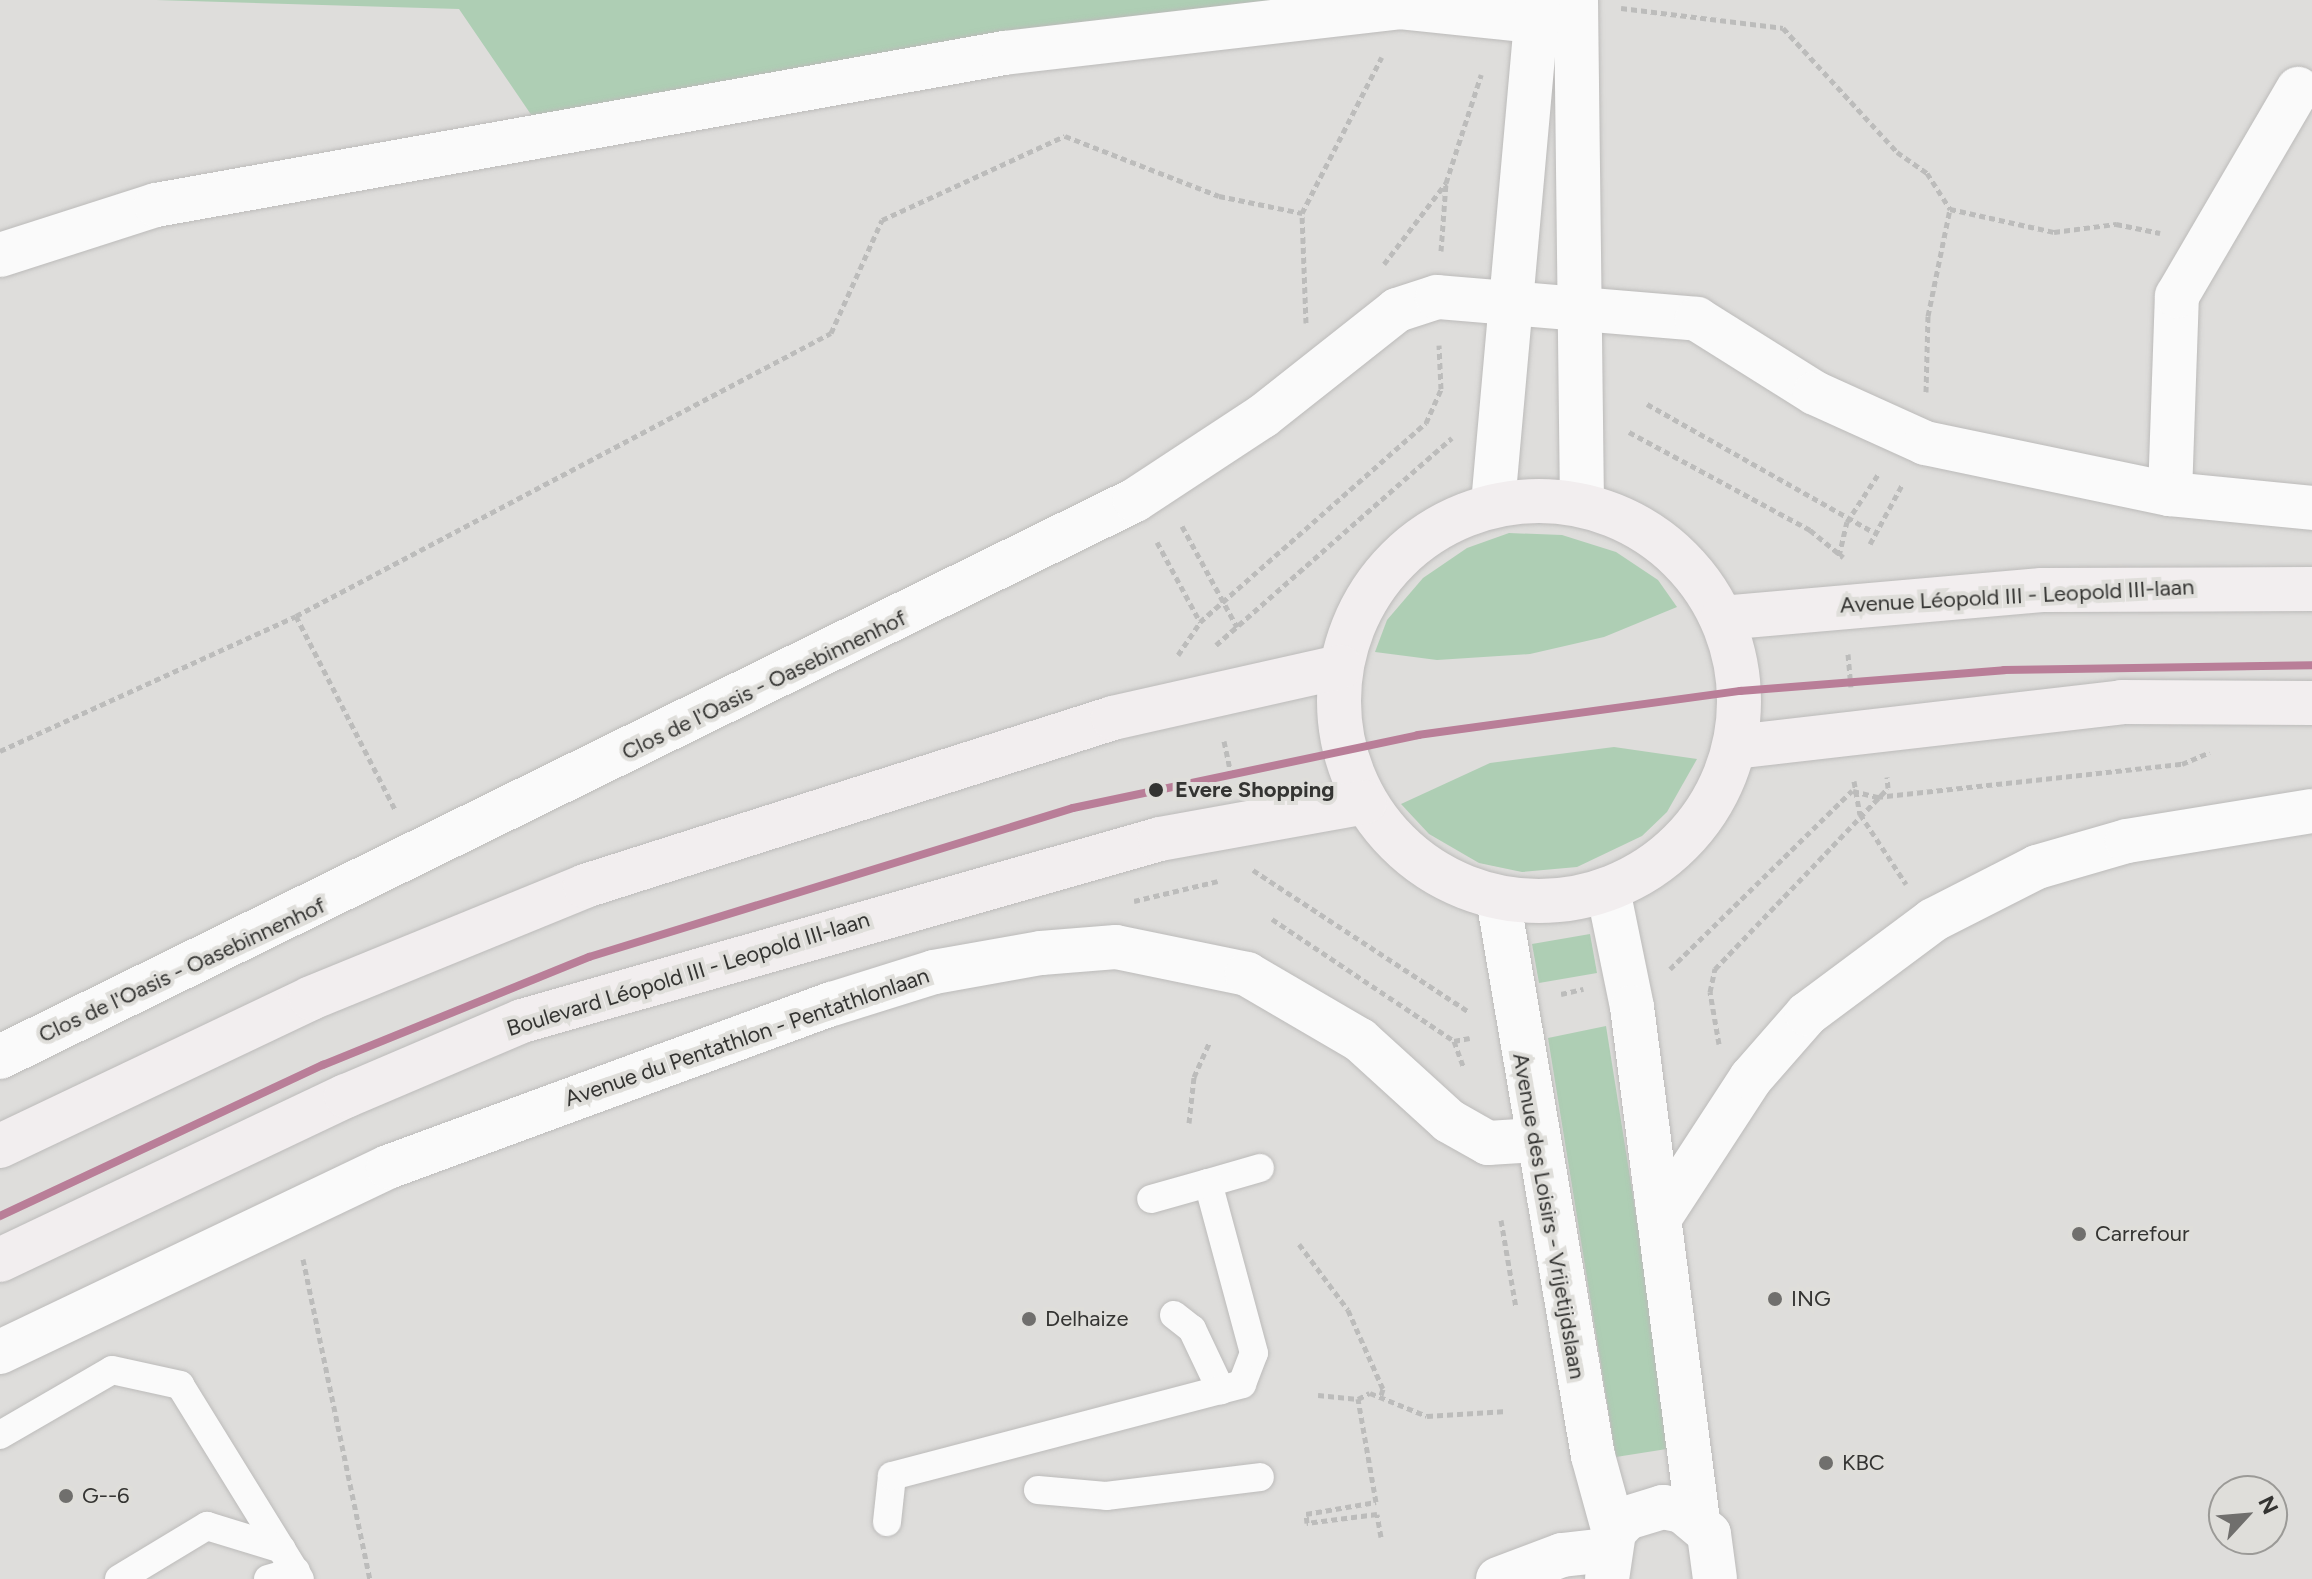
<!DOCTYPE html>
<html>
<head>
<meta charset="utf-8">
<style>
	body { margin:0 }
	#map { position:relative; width:2312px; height:1579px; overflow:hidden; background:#dedddb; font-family:Figtree,sans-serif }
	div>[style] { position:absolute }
	.green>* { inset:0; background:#aeceb4 }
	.path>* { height:5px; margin-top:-2.5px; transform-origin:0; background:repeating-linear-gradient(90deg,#bcbcbb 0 6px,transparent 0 10px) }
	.roads { filter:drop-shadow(0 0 2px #bcbbba) drop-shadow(0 0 2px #bcbbba) }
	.service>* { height:28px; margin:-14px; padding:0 14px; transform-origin:14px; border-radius:14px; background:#fafafa }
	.minor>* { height:44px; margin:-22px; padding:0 22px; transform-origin:22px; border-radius:22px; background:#fafafa }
	.tertiary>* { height:44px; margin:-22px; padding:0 22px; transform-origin:22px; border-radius:22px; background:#fafafa }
	.primary>* { height:44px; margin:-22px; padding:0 22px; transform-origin:22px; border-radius:22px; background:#f2eeef }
	.primary>.ring { margin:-22px; padding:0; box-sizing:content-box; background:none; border:44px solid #f2eeef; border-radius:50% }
	.tram-1>* { height:8px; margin:-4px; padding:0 4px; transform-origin:4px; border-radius:4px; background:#b97e98 }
	.dots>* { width:22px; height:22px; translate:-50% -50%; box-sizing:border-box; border:4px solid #dfdeda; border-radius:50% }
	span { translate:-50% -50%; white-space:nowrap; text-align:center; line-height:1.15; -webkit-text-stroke:8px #dfdeda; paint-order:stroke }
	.street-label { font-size:22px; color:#343432 }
	.stop-label { font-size:22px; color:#343432; font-weight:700 }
	.left { translate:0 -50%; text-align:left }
	.poi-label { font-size:22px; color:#343432 }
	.north { position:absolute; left:2208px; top:1475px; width:80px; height:80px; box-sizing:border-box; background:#dfdeda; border:2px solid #9b9a97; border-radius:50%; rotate:64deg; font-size:22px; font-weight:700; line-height:32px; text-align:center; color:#343432 }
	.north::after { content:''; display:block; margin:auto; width:28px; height:36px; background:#706f6d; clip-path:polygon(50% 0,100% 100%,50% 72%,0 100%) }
</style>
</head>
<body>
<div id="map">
	<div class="green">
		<div style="clip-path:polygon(156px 0,1333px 0,549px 141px,459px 9px)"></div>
		<div style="clip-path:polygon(1509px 533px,1562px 535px,1616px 552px,1658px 580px,1677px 607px,1604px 637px,1530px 654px,1437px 660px,1375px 652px,1387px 620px,1423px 578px,1467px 548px)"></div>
		<div style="clip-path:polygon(1614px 747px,1697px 759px,1667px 812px,1642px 836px,1577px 867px,1522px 872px,1479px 863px,1429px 834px,1401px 804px,1490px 763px)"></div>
		<div style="clip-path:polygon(1590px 934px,1597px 973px,1539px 983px,1532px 944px)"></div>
		<div style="clip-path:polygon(1606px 1026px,1673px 1448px,1616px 1457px,1548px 1038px)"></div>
	</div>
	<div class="path">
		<div style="left:1621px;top:8px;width:163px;rotate:7deg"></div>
		<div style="left:1783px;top:28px;width:168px;rotate:47.4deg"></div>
		<div style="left:1897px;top:152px;width:37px;rotate:35deg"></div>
		<div style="left:1927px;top:173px;width:43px;rotate:57.4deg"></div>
		<div style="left:1950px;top:209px;width:107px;rotate:12.5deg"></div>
		<div style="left:2054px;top:232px;width:63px;rotate:-7.4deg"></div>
		<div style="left:2116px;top:224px;width:45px;rotate:11.6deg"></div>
		<div style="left:1441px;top:251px;width:68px;rotate:-85.8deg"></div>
		<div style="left:1446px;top:183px;width:114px;rotate:-72deg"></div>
		<div style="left:1384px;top:264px;width:102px;rotate:-52.6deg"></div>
		<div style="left:1306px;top:323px;width:110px;rotate:-92.1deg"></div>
		<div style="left:1302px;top:213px;width:175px;rotate:-62.9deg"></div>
		<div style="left:1926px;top:392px;width:76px;rotate:-88.5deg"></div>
		<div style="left:1928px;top:316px;width:109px;rotate:-78.4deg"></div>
		<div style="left:1647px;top:404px;width:260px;rotate:29.5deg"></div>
		<div style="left:1629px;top:432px;width:206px;rotate:28.4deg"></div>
		<div style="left:1810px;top:530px;width:43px;rotate:39.3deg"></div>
		<div style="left:1182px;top:526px;width:115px;rotate:61.4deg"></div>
		<div style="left:1157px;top:542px;width:91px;rotate:61.7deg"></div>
		<div style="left:1870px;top:544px;width:67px;rotate:-61.5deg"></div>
		<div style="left:1839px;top:556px;width:35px;rotate:-77deg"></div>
		<div style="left:1847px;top:522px;width:59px;rotate:-56.9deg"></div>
		<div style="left:296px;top:616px;width:605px;rotate:-27.88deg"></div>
		<div style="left:831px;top:333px;width:124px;rotate:-65.7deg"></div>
		<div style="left:882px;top:220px;width:201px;rotate:-24.7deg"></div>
		<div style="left:1065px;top:136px;width:165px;rotate:21.3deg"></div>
		<div style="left:1219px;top:196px;width:85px;rotate:11.6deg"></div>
		<div style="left:1216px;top:645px;width:314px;rotate:-41.3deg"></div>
		<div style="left:1848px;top:654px;width:33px;rotate:85deg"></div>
		<div style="left:1178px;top:655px;width:40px;rotate:-56deg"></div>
		<div style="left:1200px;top:622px;width:301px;rotate:-41.4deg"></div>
		<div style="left:1426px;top:423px;width:37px;rotate:-66deg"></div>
		<div style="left:1441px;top:389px;width:44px;rotate:-92.6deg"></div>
		<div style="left:1224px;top:741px;width:38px;rotate:78deg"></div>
		<div style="left:0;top:751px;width:325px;rotate:-24.5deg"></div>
		<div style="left:296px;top:616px;width:219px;rotate:62.9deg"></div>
		<div style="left:1854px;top:781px;width:34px;rotate:80deg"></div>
		<div style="left:1860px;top:814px;width:84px;rotate:56.7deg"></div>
		<div style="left:1853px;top:791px;width:25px;rotate:14deg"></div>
		<div style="left:1877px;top:797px;width:307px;rotate:-6.2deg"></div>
		<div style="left:2182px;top:764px;width:30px;rotate:-23deg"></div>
		<div style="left:1253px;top:870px;width:257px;rotate:33.3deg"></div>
		<div style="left:1134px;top:901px;width:86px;rotate:-13.4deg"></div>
		<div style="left:1272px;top:919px;width:219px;rotate:33.8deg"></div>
		<div style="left:1454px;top:1041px;width:16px;rotate:-11deg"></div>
		<div style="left:1670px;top:969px;width:255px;rotate:-44.4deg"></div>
		<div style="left:1561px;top:994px;width:23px;rotate:-13deg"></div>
		<div style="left:1454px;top:1041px;width:29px;rotate:70deg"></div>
		<div style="left:1719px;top:1044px;width:53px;rotate:-99.8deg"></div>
		<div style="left:1710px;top:992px;width:24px;rotate:-78deg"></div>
		<div style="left:1715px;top:969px;width:250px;rotate:-46.3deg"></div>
		<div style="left:1888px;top:788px;width:11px;rotate:-95deg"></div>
		<div style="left:1189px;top:1123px;width:46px;rotate:-83.8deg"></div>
		<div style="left:1194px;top:1077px;width:39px;rotate:-66deg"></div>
		<div style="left:1501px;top:1220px;width:89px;rotate:80.3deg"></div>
		<div style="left:1299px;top:1244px;width:82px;rotate:53.4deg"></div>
		<div style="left:1348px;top:1310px;width:86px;rotate:66.1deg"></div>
		<div style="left:1383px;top:1389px;width:9px;rotate:108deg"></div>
		<div style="left:303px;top:1259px;width:327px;rotate:78.2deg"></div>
		<div style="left:1318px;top:1395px;width:40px;rotate:5.7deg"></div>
		<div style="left:1381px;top:1537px;width:23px;rotate:-100deg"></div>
		<div style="left:1377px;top:1514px;width:71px;rotate:172.7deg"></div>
		<div style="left:1307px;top:1523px;width:9px;rotate:-96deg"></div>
		<div style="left:1306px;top:1514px;width:71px;rotate:-9.7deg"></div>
		<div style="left:1376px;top:1502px;width:105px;rotate:-99.9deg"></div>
		<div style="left:1358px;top:1399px;width:13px;rotate:-27deg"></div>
		<div style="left:1370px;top:1393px;width:61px;rotate:22deg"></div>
		<div style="left:1427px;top:1416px;width:80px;rotate:-3.6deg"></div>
	</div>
	<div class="roads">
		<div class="service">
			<div style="left:1208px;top:1183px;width:54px;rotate:-16.1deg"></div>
			<div style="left:1174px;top:1315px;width:23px;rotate:38deg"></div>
			<div style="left:1192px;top:1329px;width:68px;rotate:64.6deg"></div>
			<div style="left:0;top:1435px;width:129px;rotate:-30.1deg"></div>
			<div style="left:112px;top:1370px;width:70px;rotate:12.4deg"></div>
			<div style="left:180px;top:1385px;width:228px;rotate:58.3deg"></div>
			<div style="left:1038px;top:1490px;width:68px;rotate:5deg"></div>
			<div style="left:1106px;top:1496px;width:155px;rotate:-7deg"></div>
			<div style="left:887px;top:1522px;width:46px;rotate:-83.8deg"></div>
			<div style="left:892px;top:1476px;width:362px;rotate:-14.7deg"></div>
			<div style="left:1242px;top:1384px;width:33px;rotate:-69deg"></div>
			<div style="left:1254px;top:1353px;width:176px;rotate:-105.1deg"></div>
			<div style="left:1208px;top:1183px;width:59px;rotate:164.3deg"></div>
			<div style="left:119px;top:1579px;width:103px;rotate:-31.1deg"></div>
			<div style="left:207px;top:1526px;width:78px;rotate:17deg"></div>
			<div style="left:268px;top:1579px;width:29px;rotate:-16deg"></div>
		</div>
		<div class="minor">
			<div style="left:0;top:255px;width:164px;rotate:-17.8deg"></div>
			<div style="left:156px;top:205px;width:862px;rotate:-10.16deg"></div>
			<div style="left:1004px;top:53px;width:399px;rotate:-6.6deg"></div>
			<div style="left:1400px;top:7px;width:173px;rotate:6deg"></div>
			<div style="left:2170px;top:494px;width:198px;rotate:-88deg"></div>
			<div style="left:2177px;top:296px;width:240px;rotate:-59.7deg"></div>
			<div style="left:0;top:1057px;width:1264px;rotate:-26.14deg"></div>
			<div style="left:1135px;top:500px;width:153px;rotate:-33.3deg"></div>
			<div style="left:1263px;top:416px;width:171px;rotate:-38.3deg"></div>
			<div style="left:1397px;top:310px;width:42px;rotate:-18deg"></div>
			<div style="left:1437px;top:297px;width:261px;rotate:4.8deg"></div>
			<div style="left:1697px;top:319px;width:139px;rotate:32.1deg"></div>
			<div style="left:1815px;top:393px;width:121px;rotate:24.4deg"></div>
			<div style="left:1925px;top:443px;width:250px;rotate:11.8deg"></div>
			<div style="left:2170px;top:494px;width:143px;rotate:5.6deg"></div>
			<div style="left:1661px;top:1216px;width:165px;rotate:-56.9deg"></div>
			<div style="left:1751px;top:1078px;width:85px;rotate:-48.8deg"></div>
			<div style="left:1807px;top:1014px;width:157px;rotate:-36.7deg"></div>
			<div style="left:1933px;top:920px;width:117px;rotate:-27deg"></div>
			<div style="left:2037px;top:867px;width:94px;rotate:-16.1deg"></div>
			<div style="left:2127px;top:841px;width:187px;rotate:-9.2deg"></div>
			<div style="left:0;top:1352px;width:430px;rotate:-25.5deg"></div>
			<div style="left:388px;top:1167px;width:473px;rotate:-20.2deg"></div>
			<div style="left:832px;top:1004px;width:107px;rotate:-17.4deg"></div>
			<div style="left:934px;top:972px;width:109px;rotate:-10.1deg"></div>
			<div style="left:1041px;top:953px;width:75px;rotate:-4.6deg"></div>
			<div style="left:1116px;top:947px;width:134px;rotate:11.6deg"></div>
			<div style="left:1247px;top:974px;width:131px;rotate:30.3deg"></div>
			<div style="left:1360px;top:1040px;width:120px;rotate:42.3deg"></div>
			<div style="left:1449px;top:1121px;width:45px;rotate:29.4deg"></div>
			<div style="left:1488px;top:1143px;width:48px;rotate:-3.6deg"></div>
			<div style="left:1498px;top:1579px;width:68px;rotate:-20.6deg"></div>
			<div style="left:1562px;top:1555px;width:44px;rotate:-6.5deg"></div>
		</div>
		<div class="tertiary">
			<div style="left:1576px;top:0;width:504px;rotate:89.32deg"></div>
			<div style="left:1493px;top:504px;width:506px;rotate:-84.9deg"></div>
			<div style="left:1608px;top:890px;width:119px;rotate:78.4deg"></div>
			<div style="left:1632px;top:1007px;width:518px;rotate:82.68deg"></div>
			<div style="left:1498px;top:898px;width:566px;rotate:80.34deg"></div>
			<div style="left:1593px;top:1456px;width:79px;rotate:74.6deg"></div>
			<div style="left:1607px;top:1579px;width:48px;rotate:-81.5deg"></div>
			<div style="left:1614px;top:1532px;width:19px;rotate:-47deg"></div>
			<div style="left:1627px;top:1518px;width:38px;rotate:-17deg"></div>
			<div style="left:1663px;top:1507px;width:19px;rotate:12deg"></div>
			<div style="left:1682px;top:1511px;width:35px;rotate:40deg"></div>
			<div style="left:1709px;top:1534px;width:45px;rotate:82.4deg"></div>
		</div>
		<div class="primary">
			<div class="ring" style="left:1339px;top:501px;width:356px;height:356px"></div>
			<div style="left:1722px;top:618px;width:321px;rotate:-5deg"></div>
			<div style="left:2042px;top:590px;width:270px;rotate:-0.2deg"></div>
			<div style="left:1735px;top:747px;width:389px;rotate:-6.6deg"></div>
			<div style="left:2121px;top:702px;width:191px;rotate:0.3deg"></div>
			<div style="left:0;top:1146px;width:344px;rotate:-25.4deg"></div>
			<div style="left:311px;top:998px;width:296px;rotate:-22.2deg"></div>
			<div style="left:585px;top:886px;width:554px;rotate:-17.65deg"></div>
			<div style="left:1113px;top:718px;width:233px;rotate:-12.7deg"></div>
			<div style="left:0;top:1260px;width:383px;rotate:-25.4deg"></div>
			<div style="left:346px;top:1096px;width:191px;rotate:-23.1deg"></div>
			<div style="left:522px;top:1021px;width:663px;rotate:-15.92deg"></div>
			<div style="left:1160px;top:839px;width:208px;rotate:-10.2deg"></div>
		</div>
	</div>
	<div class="tram-1">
		<div style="left:0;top:1216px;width:357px;rotate:-25.1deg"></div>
		<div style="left:323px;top:1065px;width:287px;rotate:-22.1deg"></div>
		<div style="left:589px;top:957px;width:506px;rotate:-17.11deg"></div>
		<div style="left:1073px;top:808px;width:353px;rotate:-11.9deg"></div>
		<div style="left:1418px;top:735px;width:325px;rotate:-7.8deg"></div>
		<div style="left:1740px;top:691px;width:265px;rotate:-4.5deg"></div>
		<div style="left:2004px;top:670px;width:308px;rotate:-0.9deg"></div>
	</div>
	<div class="dots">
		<div style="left:1156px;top:790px;background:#343432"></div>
		<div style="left:2079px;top:1234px;background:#706f6d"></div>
		<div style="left:1775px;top:1299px;background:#706f6d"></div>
		<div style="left:1029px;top:1319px;background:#706f6d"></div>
		<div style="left:1826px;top:1463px;background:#706f6d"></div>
		<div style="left:66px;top:1496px;background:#706f6d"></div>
	</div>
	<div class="street-label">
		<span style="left:2017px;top:596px;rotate:-3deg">Avenue Léopold III - Leopold III-laan</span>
		<span style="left:764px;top:685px;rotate:-26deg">Clos de l'Oasis - Oasebinnenhof</span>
		<span style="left:182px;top:970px;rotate:-25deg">Clos de l'Oasis - Oasebinnenhof</span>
		<span style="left:688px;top:974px;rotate:-17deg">Boulevard Léopold III - Leopold III-laan</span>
		<span style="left:747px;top:1037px;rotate:-19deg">Avenue du Pentathlon - Pentathlonlaan</span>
		<span style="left:1549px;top:1216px;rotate:80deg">Avenue des Loisirs - Vrijetijdslaan</span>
	</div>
	<div class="stop-label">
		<span class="left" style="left:1175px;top:790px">Evere Shopping</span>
	</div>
	<div class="poi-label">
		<span class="left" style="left:2095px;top:1234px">Carrefour</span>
		<span class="left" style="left:1791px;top:1299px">ING</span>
		<span class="left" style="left:1045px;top:1319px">Delhaize</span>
		<span class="left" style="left:1842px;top:1463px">KBC</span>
		<span class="left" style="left:82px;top:1496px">G--6</span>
	</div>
	<div class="north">N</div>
</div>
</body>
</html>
